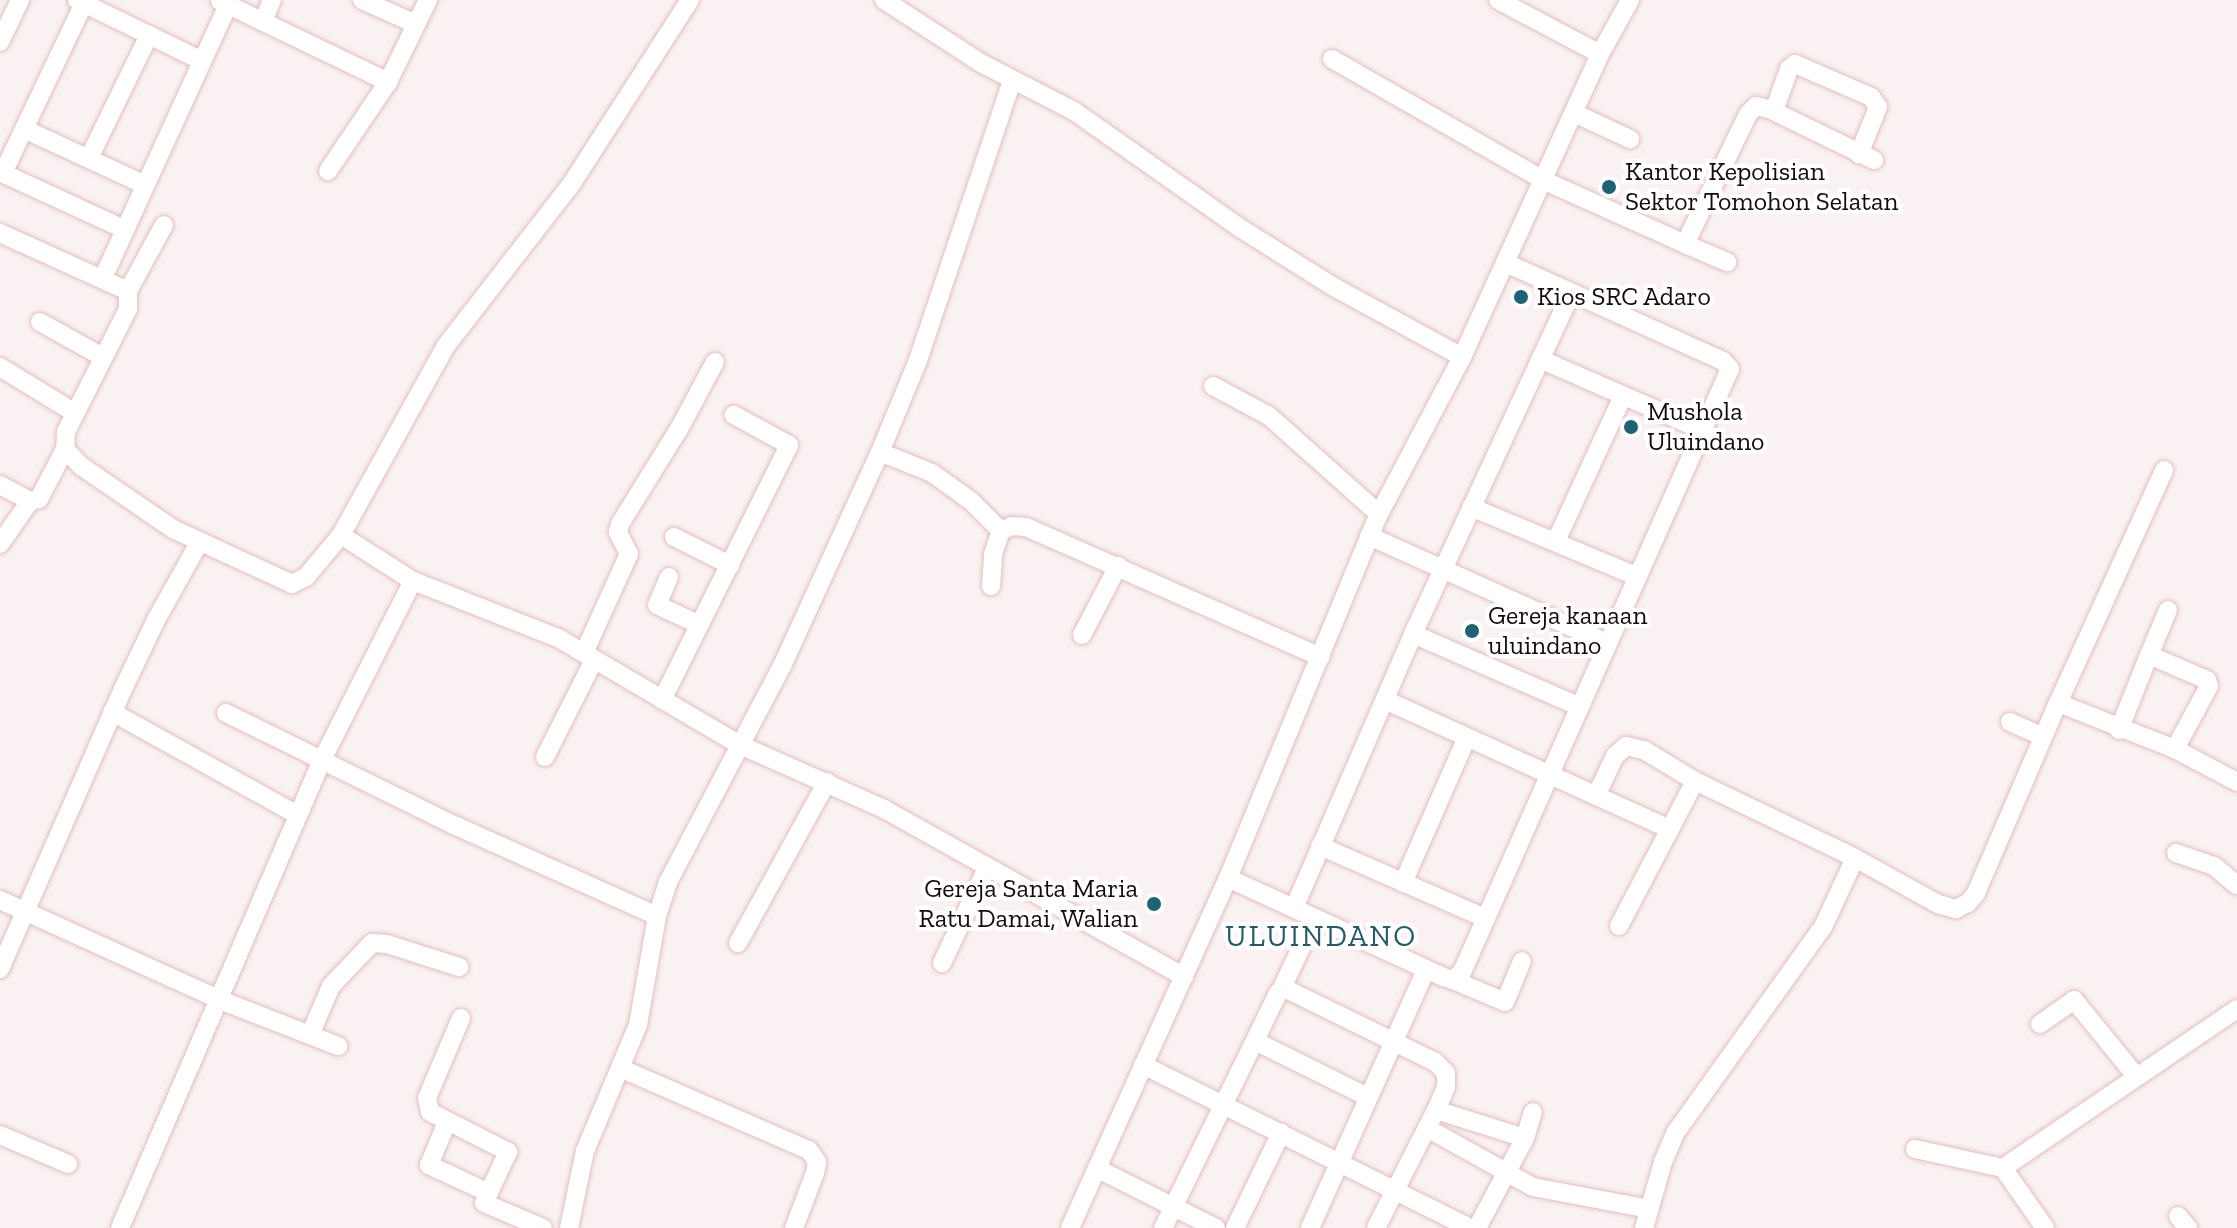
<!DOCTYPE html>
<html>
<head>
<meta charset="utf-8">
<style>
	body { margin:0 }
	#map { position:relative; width:2237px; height:1228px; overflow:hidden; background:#faf2f2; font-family:"Zilla Slab",serif }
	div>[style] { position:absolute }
	.roads { filter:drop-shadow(0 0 2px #e4bebe) drop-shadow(0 0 2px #e4bebe) }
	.minor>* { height:18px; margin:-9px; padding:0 9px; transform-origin:9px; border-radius:9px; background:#fff }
	.dots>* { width:22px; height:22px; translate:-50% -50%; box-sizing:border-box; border:4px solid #fff; border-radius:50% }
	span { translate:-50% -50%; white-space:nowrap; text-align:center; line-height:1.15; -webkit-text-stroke:8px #fff; paint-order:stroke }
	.poi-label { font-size:26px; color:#150909 }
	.left { translate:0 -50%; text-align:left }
	.right { translate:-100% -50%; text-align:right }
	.quarter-label { font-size:30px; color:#255a68; letter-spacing:2px }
</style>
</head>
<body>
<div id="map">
	<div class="roads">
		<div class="minor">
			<div style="left:77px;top:0;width:139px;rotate:26deg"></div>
			<div style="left:362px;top:0;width:59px;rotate:24deg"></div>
			<div style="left:884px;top:0;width:116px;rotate:33deg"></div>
			<div style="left:981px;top:63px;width:105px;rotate:27.3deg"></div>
			<div style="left:1074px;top:111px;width:203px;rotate:35.2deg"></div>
			<div style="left:1240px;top:228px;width:109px;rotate:32.2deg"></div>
			<div style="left:1332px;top:286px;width:148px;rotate:28.6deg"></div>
			<div style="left:1498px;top:0;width:115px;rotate:27.9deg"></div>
			<div style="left:220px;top:1px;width:187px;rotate:25.7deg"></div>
			<div style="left:263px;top:22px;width:24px;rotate:-68deg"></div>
			<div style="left:0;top:42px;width:47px;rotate:-64.5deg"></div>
			<div style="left:1332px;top:59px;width:245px;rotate:29.8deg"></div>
			<div style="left:1545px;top:181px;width:154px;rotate:24.2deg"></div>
			<div style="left:1685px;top:244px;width:144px;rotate:-64.1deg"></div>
			<div style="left:1748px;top:114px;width:11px;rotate:-45deg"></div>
			<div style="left:1756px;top:106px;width:13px;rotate:13deg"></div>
			<div style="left:1769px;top:109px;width:117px;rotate:25.9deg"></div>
			<div style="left:1774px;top:111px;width:45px;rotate:-70.3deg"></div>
			<div style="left:1789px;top:69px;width:8px;rotate:-40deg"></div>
			<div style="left:1795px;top:64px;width:83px;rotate:23.5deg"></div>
			<div style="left:1871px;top:97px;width:12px;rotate:55deg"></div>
			<div style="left:1878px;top:107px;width:51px;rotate:112deg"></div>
			<div style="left:1574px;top:113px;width:62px;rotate:24.9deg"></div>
			<div style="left:24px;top:129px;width:131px;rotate:24.8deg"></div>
			<div style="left:89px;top:158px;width:137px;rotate:-64deg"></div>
			<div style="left:328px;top:171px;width:107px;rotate:-56deg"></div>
			<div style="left:388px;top:82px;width:91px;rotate:-64deg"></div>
			<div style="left:0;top:172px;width:136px;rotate:24.7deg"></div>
			<div style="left:3px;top:173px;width:188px;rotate:-64.5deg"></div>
			<div style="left:0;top:233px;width:141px;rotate:24.4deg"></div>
			<div style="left:128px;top:291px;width:18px;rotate:90deg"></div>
			<div style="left:128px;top:309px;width:138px;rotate:116.8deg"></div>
			<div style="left:66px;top:432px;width:17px;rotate:93deg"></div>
			<div style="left:65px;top:449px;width:23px;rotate:47deg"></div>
			<div style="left:81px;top:466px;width:112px;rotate:34.4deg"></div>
			<div style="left:173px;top:529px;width:131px;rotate:24.8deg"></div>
			<div style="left:292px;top:584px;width:16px;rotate:-27deg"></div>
			<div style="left:306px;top:577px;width:55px;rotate:-50.2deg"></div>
			<div style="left:341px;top:535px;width:85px;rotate:32.6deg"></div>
			<div style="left:413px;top:581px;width:158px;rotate:21.5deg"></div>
			<div style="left:560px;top:639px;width:207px;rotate:30.5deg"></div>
			<div style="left:738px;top:744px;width:160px;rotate:24deg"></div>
			<div style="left:884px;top:809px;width:344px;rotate:29.2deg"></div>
			<div style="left:1685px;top:244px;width:46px;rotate:23.2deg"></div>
			<div style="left:103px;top:278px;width:300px;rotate:-65.4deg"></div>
			<div style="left:128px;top:291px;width:75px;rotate:-61.4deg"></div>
			<div style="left:40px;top:322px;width:72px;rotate:29.1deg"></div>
			<div style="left:1540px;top:359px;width:180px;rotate:23.6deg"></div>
			<div style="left:0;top:367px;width:88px;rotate:31.5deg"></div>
			<div style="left:1213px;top:386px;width:64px;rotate:28.2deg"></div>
			<div style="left:1269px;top:416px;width:147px;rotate:41.7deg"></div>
			<div style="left:880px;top:452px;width:56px;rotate:22deg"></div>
			<div style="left:932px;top:473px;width:48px;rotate:35.7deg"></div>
			<div style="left:971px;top:501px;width:42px;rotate:45deg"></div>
			<div style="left:0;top:485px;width:34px;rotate:28deg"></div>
			<div style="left:30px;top:501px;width:9px;rotate:-13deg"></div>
			<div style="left:39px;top:499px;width:56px;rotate:-62.5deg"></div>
			<div style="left:1471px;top:507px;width:179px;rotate:22.7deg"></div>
			<div style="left:341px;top:535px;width:215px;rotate:-61deg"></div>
			<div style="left:445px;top:347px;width:207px;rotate:-52.2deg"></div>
			<div style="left:572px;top:183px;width:218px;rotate:-57.2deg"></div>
			<div style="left:1369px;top:536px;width:261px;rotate:24.2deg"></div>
			<div style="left:674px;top:537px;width:63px;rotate:26.6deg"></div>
			<div style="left:1556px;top:541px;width:160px;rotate:-65.2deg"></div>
			<div style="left:0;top:544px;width:52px;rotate:-55.1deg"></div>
			<div style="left:669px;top:577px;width:30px;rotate:113deg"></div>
			<div style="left:657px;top:605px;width:47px;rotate:24.9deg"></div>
			<div style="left:991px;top:586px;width:32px;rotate:-86deg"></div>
			<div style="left:993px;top:554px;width:24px;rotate:-71deg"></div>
			<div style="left:1001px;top:531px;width:12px;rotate:-24deg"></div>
			<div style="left:1012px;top:526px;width:14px;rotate:4deg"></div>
			<div style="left:1026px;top:527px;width:322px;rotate:23.8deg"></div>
			<div style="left:2168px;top:610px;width:49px;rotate:112.9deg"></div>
			<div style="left:2149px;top:655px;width:63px;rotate:23.3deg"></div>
			<div style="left:2207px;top:680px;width:6px;rotate:72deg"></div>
			<div style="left:2209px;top:686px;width:72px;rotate:118.4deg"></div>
			<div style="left:1413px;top:634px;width:182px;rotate:23.6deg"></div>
			<div style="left:1082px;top:635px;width:78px;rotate:-62.4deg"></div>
			<div style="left:584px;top:653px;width:109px;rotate:-65.6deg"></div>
			<div style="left:629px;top:554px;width:25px;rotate:-117deg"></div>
			<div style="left:618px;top:532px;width:8px;rotate:-76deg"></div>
			<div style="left:620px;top:524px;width:112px;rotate:-58.2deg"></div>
			<div style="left:679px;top:429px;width:76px;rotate:-61.8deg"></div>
			<div style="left:662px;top:700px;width:285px;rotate:-63.5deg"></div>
			<div style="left:789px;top:445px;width:63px;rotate:-151.4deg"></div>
			<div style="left:1385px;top:700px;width:313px;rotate:24.4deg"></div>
			<div style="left:1670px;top:829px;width:54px;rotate:-62.5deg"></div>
			<div style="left:1695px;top:781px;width:178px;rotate:25.7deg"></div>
			<div style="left:1855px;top:858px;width:95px;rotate:29deg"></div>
			<div style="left:1938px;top:904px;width:19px;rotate:16deg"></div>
			<div style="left:1956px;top:909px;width:13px;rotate:-27deg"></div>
			<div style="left:1968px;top:903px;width:13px;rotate:-51deg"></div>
			<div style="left:1976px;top:893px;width:207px;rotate:-66.7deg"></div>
			<div style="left:2058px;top:703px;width:126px;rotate:21.5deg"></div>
			<div style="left:2175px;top:749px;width:70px;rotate:28deg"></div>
			<div style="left:2058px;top:703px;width:256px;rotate:-65.5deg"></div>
			<div style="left:112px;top:712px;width:213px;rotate:29deg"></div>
			<div style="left:226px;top:713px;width:256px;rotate:26.2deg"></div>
			<div style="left:456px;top:826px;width:220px;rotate:24.1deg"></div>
			<div style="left:2010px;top:722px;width:36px;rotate:24deg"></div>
			<div style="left:2119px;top:730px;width:81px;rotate:-68.2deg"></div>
			<div style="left:545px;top:757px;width:109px;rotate:-63.2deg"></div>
			<div style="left:1596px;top:796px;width:44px;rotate:-64.6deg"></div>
			<div style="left:1615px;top:756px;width:15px;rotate:-42deg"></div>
			<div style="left:1626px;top:746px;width:18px;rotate:13deg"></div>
			<div style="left:1644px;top:750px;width:60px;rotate:31.3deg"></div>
			<div style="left:1320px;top:846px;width:180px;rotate:23.6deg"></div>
			<div style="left:2176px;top:853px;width:40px;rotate:18.9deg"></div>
			<div style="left:2214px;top:866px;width:30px;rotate:40deg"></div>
			<div style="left:1228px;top:878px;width:237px;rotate:24.7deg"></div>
			<div style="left:1443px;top:977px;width:10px;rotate:17deg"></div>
			<div style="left:1453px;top:980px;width:12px;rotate:-42deg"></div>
			<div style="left:1462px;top:972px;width:660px;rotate:-66.04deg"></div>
			<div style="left:1730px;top:369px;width:11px;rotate:-131deg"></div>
			<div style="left:1723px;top:361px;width:238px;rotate:-155.7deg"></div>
			<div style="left:1403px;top:883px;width:159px;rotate:-66.3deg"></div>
			<div style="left:0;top:900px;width:242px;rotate:24.4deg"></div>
			<div style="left:220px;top:1000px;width:127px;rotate:21.3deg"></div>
			<div style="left:1294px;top:908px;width:299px;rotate:-66.5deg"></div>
			<div style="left:1413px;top:634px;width:376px;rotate:-65.1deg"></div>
			<div style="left:1619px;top:926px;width:110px;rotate:-62.3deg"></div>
			<div style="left:738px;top:943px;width:184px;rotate:-61.1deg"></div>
			<div style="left:942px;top:963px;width:105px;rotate:-64.7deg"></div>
			<div style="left:0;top:969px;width:306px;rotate:-66.3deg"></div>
			<div style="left:123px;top:689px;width:76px;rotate:-64.4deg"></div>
			<div style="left:156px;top:620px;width:88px;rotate:-60.8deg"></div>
			<div style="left:1453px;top:980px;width:56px;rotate:22.9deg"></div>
			<div style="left:1505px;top:1002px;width:44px;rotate:-67.5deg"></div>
			<div style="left:1282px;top:988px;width:77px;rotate:-64.8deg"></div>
			<div style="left:461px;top:1018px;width:87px;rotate:113deg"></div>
			<div style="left:427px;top:1098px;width:14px;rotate:78deg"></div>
			<div style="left:430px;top:1112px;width:88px;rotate:27.1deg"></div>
			<div style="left:508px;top:1152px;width:56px;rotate:115.2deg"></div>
			<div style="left:484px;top:1203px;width:64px;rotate:23deg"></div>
			<div style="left:2040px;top:1024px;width:42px;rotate:-35.2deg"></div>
			<div style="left:2074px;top:1000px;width:98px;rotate:50.8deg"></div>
			<div style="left:310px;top:1035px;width:53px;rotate:-66.8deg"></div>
			<div style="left:331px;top:986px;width:59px;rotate:-46.4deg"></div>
			<div style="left:372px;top:943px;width:15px;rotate:4deg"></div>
			<div style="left:387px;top:944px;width:76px;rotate:17.7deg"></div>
			<div style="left:1255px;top:1041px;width:126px;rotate:26.4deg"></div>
			<div style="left:1143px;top:1065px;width:365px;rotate:26.5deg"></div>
			<div style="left:620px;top:1068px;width:206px;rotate:23.5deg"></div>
			<div style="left:809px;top:1150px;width:14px;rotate:56deg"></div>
			<div style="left:817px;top:1162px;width:11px;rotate:100deg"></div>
			<div style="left:815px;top:1173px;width:59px;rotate:110.9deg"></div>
			<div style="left:1436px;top:1110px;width:93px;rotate:17.5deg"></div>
			<div style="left:1525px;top:1138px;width:102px;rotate:118.1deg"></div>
			<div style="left:447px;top:1122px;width:47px;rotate:112.7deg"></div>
			<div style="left:429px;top:1165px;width:66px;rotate:25deg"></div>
			<div style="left:1427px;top:1128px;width:121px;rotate:29.1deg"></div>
			<div style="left:1533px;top:1187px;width:118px;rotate:10.7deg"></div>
			<div style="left:0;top:1135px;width:74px;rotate:23.1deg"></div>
			<div style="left:1525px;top:1138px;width:27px;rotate:-73deg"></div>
			<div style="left:1915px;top:1149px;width:90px;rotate:12.2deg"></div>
			<div style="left:1098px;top:1169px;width:132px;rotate:26.6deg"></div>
			<div style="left:2178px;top:1216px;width:16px;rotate:50deg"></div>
			<div style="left:120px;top:1228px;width:510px;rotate:-66.65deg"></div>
			<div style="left:322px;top:760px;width:201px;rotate:-63.1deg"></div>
			<div style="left:569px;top:1228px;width:79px;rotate:-78.3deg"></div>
			<div style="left:585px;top:1151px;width:137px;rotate:-67.2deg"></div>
			<div style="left:638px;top:1025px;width:111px;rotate:-80.1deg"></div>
			<div style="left:657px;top:916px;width:36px;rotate:-72deg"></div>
			<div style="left:668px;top:882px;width:244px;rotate:-62.2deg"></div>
			<div style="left:782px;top:666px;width:235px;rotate:-65.4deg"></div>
			<div style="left:880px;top:452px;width:96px;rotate:-67.4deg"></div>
			<div style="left:917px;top:363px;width:298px;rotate:-71.4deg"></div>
			<div style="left:1070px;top:1228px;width:384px;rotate:-65.7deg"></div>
			<div style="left:1228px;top:878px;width:394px;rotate:-67.5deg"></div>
			<div style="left:1379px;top:514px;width:178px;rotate:-62.1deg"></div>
			<div style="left:1462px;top:357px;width:333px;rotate:-65.5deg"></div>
			<div style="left:1600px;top:54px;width:62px;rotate:-60.9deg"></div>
			<div style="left:1163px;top:1228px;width:262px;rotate:-63.9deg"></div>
			<div style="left:1278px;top:993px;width:8px;rotate:-40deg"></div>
			<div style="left:1284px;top:988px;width:168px;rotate:26.1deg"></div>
			<div style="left:1435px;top:1062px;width:16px;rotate:45deg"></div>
			<div style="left:1446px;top:1073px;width:14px;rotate:90deg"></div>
			<div style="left:1446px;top:1087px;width:25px;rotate:113deg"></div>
			<div style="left:1436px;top:1110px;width:132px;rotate:117deg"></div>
			<div style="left:1235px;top:1228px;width:106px;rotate:-64.2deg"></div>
			<div style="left:1310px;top:1228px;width:283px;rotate:-65.8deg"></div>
			<div style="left:1644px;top:1228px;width:69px;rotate:-73.9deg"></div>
			<div style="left:1663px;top:1162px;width:33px;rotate:-67deg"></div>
			<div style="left:1676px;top:1132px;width:252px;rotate:-54.4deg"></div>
			<div style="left:1823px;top:927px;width:76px;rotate:-65.1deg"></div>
			<div style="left:2045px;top:1228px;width:73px;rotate:-125deg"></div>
			<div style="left:2003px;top:1168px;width:283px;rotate:-34.2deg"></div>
		</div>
	</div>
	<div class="dots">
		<div style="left:1609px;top:187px;background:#1e6374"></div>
		<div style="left:1521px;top:297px;background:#1e6374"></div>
		<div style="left:1631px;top:427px;background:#1e6374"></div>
		<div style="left:1472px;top:631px;background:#1e6374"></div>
		<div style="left:1154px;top:904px;background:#1e6374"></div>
	</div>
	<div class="poi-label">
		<span class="left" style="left:1625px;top:187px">Kantor Kepolisian<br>Sektor Tomohon Selatan</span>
		<span class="left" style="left:1537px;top:297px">Kios SRC Adaro</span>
		<span class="left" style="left:1647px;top:427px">Mushola<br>Uluindano</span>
		<span class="left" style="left:1488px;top:631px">Gereja kanaan<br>uluindano</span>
		<span class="right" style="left:1138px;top:904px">Gereja Santa Maria<br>Ratu Damai, Walian</span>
	</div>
	<div class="quarter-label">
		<span style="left:1321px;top:936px">ULUINDANO</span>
	</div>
</div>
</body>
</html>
